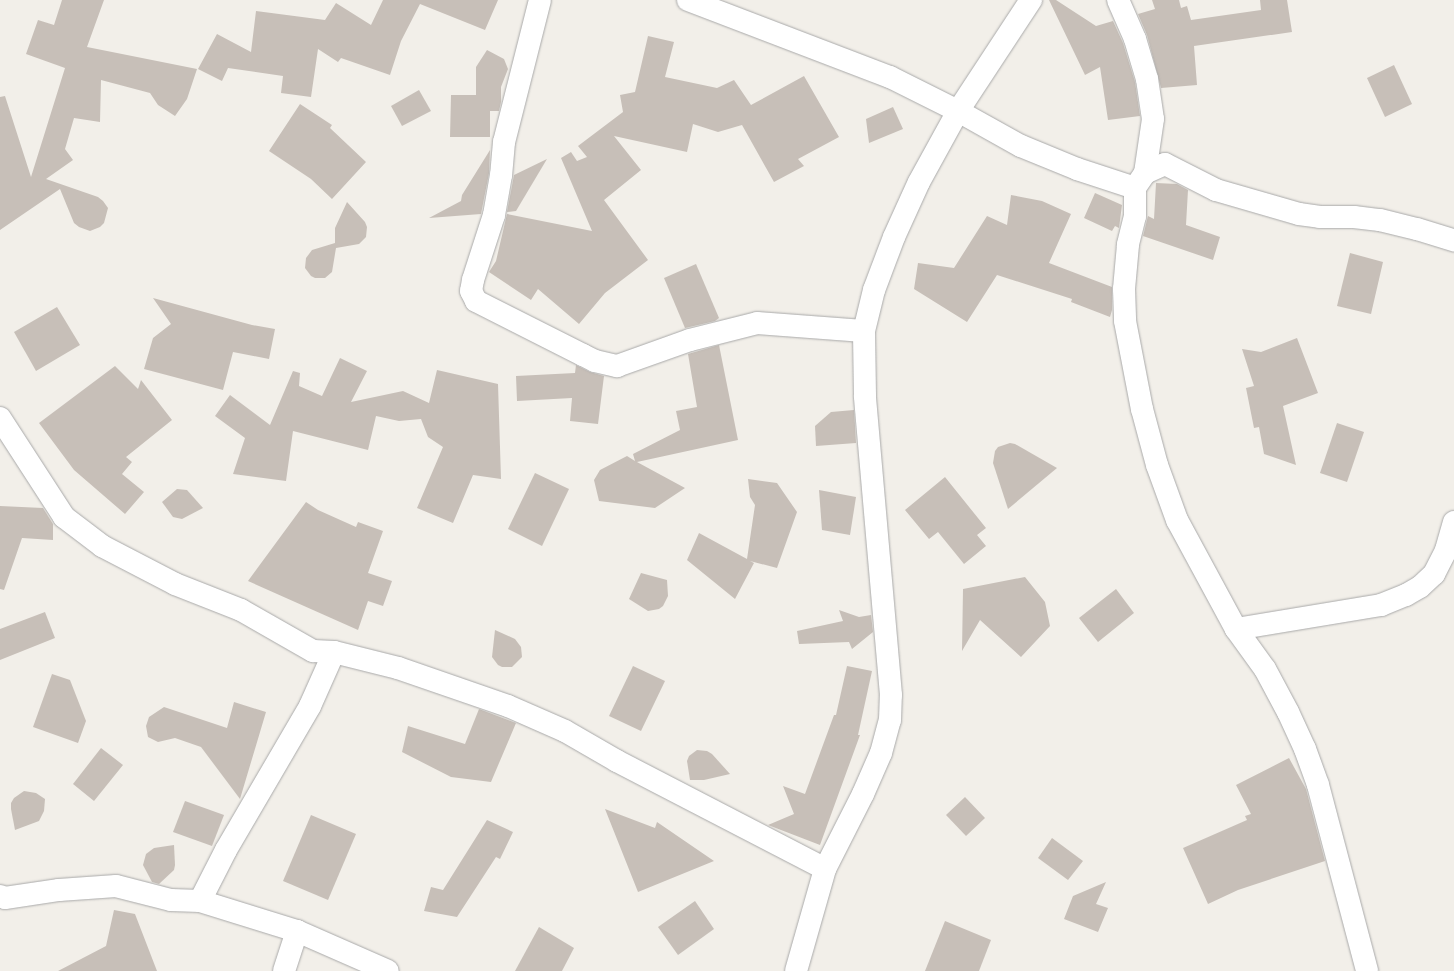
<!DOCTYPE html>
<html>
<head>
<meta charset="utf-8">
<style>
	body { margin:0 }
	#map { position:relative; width:1454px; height:971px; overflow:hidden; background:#f2efe9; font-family:"PT Sans",sans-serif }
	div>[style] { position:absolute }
	.building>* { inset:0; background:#c7bfb8 }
	.roads { filter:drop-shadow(0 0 1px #a9a9a9) drop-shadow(0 0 1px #a9a9a9) }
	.street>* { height:22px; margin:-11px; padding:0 11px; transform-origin:11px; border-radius:11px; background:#fff }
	span { translate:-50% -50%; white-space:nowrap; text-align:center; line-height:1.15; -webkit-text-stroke:3px #fff; paint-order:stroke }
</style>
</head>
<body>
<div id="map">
	<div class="building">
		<div style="clip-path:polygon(62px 0,104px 0,87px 47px,197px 69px,187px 99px,175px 116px,158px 105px,150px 93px,101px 80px,100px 122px,74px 118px,65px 149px,73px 160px,46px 179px,98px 197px,103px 201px,108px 208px,104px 223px,100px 227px,90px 231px,79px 227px,74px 223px,60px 189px,0 230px,0 97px,5px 96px,31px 177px,65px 68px,26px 54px,38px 20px,54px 25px)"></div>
		<div style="clip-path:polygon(383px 0,498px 0,485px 30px,420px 4px,401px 41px,390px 75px,341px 58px,338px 62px,318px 49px,311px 97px,281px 93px,283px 76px,228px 68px,222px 81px,198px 69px,217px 34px,251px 52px,256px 11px,325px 20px,336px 3px,371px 25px)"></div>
		<div style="clip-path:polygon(1049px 0,1056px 0,1096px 26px,1113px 21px,1123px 43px,1135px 82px,1140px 116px,1108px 120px,1100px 67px,1085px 75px)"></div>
		<div style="clip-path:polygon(1152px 0,1179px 0,1181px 8px,1187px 6px,1191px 20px,1261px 10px,1260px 0,1287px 0,1292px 32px,1194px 46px,1197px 85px,1161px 88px,1147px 35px,1138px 14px,1155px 9px)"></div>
		<div style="clip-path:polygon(648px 36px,674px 42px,665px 77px,717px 88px,734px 80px,751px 105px,804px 76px,839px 137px,798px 159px,804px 166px,774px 182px,742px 125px,718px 132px,693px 124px,687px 152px,614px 136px,641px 170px,604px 200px,648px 260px,605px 293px,579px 324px,538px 289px,531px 300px,489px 272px,496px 261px,507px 214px,592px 231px,561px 158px,571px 152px,577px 161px,587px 157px,578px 146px,623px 112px,620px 95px,635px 92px)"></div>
		<div style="clip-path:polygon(487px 50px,504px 59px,508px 69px,501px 87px,501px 102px,499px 111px,490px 111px,490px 137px,450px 137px,451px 95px,476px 95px,476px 67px)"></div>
		<div style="clip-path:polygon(1394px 65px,1412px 104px,1385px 117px,1367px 78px)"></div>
		<div style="clip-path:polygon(419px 90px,431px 111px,402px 126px,391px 106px)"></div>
		<div style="clip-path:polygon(300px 104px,332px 125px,330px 128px,366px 162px,332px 199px,311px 179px,269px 151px)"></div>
		<div style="clip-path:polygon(893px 107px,903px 129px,869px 143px,866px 119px)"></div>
		<div style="clip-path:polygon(490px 150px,489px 173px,481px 214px,429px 218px,461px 201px,462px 195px)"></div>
		<div style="clip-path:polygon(547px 159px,516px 211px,507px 212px,514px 175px)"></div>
		<div style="clip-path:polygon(1156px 183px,1177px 184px,1188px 190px,1186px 225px,1220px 237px,1213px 260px,1143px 236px,1148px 216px,1154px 219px)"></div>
		<div style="clip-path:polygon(1095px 193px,1122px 205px,1119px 228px,1115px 226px,1112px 231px,1084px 218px)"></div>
		<div style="clip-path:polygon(1011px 195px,1042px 201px,1071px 214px,1049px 263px,1112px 287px,1112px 310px,1110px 317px,1071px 302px,1072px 299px,997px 275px,967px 322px,914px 289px,918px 263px,954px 268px,987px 216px,1007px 225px)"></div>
		<div style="clip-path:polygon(347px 202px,365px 222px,367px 227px,366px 237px,359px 244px,336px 248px,332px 272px,325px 278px,315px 278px,311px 276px,305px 268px,306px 258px,312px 250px,335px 243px,335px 228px)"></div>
		<div style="clip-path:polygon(1350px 253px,1383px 262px,1371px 314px,1337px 306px)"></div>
		<div style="clip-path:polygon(696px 264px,719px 318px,715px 321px,685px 328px,664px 278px)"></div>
		<div style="clip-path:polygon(153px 298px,252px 325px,275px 329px,269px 359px,233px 352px,223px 390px,144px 369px,153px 338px,171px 324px)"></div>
		<div style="clip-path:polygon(57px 307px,80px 345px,36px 371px,14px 332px)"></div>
		<div style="clip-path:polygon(1297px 338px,1318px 393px,1283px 406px,1296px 465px,1264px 454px,1259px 427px,1254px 428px,1246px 388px,1254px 386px,1242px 349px,1261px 352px)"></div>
		<div style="clip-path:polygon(719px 345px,738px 440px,637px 462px,685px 488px,655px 508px,599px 501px,594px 480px,600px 470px,627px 456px,635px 461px,633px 454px,680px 430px,676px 411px,697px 407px,688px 354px)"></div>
		<div style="clip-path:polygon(340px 358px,367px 371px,351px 402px,403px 391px,429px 403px,437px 370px,498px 384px,501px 479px,473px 475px,453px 523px,417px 508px,443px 447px,428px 437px,421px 419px,399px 421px,376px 416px,368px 450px,293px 431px,286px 481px,233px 474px,245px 438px,215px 416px,230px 395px,270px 425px,293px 371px,300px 373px,299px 386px,322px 396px)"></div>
		<div style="clip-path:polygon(576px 365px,590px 372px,604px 376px,598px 424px,570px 421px,572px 398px,517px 401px,516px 376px,575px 373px)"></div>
		<div style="clip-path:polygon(115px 366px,138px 389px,141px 380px,172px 420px,126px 457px,132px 462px,122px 474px,144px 492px,125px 514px,74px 470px,39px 423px)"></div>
		<div style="clip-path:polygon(854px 410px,856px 443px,816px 446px,815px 426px,831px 412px)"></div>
		<div style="clip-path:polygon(1337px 423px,1364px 432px,1347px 482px,1320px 473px)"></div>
		<div style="clip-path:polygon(1010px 443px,1015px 444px,1057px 468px,1008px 509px,993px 463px,995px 451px,998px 447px)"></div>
		<div style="clip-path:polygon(535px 473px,569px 489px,542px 546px,508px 529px)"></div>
		<div style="clip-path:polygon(945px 477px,986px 528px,977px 535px,986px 546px,964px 564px,938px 532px,929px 539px,905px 510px)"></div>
		<div style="clip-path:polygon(748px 479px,777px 483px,797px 512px,777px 568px,750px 561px,754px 563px,735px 599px,687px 560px,699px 533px,747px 559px,755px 505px,750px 497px)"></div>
		<div style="clip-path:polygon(177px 489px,187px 490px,203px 508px,182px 519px,173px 517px,162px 502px)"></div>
		<div style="clip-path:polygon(819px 490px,856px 497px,850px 535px,822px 530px)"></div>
		<div style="clip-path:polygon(306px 502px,318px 510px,356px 527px,358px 522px,383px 531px,368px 573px,392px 581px,383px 606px,368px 601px,358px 630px,248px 581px)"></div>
		<div style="clip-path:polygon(0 506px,43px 508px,53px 524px,53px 540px,22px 538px,4px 590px,0 589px)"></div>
		<div style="clip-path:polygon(641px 573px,667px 580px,668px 596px,663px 606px,659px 609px,648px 611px,629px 599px)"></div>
		<div style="clip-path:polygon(1025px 577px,1045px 602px,1050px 626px,1021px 657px,980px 620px,962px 651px,963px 589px)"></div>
		<div style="clip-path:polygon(1116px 589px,1134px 613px,1098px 642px,1079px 618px)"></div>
		<div style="clip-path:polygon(839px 610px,859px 617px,871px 615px,873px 632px,852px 649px,849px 642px,799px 644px,797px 631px,843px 621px)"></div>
		<div style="clip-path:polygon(45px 612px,55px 638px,0 660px,0 629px)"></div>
		<div style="clip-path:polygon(495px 630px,515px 639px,521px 647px,522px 657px,512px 667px,502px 667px,498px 665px,492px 657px)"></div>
		<div style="clip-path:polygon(633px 666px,665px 681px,641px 731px,609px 716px)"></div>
		<div style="clip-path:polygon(847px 666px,872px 671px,858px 735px,860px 735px,820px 845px,768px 825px,794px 814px,783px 786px,805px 794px,834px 715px,836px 715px)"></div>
		<div style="clip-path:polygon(52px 674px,70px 680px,86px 721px,78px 743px,33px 727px)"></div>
		<div style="clip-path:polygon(234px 702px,266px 712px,240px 799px,201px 747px,175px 738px,158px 742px,148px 737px,146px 726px,149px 717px,164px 707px,227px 728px)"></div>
		<div style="clip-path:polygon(479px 709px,516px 723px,491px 782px,451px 777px,402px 752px,408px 726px,465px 744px)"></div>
		<div style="clip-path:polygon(101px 748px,123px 765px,94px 801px,73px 784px)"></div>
		<div style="clip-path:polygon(697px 750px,707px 751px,712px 754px,730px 774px,704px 780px,690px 780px,687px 761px,689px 756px)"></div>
		<div style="clip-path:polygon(1289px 758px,1306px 789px,1325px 861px,1238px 890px,1208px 904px,1183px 848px,1247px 820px,1245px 816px,1251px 814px,1236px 785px)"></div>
		<div style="clip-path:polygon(24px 791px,36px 793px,45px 799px,44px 811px,39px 821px,15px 830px,11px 809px,11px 803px,14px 798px)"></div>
		<div style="clip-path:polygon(965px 797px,985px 818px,966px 836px,946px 815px)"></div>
		<div style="clip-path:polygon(185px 801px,224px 815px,212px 846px,173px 832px)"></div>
		<div style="clip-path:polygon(605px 809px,655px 828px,657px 822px,714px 861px,638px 892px)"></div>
		<div style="clip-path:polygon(311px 815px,356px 834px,328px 900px,283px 881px)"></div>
		<div style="clip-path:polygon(487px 820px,513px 832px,500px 859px,496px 857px,457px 917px,424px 911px,431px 887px,443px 890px)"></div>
		<div style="clip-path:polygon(1052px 838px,1083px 861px,1068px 880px,1038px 858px)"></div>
		<div style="clip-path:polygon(174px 845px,175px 865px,174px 870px,159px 884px,152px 882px,143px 865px,146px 854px,154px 848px)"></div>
		<div style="clip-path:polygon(1106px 882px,1096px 904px,1108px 908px,1098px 932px,1064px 919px,1073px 896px)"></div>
		<div style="clip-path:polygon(695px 901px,714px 929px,678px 955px,658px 927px)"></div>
		<div style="clip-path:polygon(114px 910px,135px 914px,157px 971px,58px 971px,106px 946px)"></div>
		<div style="clip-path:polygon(945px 921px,991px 940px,979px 971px,925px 971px)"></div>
		<div style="clip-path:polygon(539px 927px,574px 948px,562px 971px,515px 971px)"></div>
	</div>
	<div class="roads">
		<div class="street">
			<div style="left:540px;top:0;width:146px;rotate:104.2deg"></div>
			<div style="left:504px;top:142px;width:33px;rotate:95deg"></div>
			<div style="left:501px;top:175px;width:41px;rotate:99.9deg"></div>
			<div style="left:494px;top:215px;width:68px;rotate:107.9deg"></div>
			<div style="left:473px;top:280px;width:11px;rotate:100deg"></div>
			<div style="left:471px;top:291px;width:11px;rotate:63deg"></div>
			<div style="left:476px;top:301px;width:120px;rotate:26.8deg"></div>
			<div style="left:583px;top:355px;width:13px;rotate:27deg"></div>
			<div style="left:595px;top:361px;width:23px;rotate:13deg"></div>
			<div style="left:617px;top:366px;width:77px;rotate:-19.6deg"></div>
			<div style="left:690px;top:340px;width:69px;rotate:-14.2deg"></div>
			<div style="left:757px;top:323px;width:107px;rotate:4.3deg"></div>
			<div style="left:688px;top:0;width:216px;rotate:20.9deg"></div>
			<div style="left:890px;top:77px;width:76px;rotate:26.6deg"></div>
			<div style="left:958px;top:111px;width:72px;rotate:29.1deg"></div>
			<div style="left:1021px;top:146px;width:61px;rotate:22.3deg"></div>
			<div style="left:1077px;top:169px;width:61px;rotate:18.1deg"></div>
			<div style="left:1118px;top:0;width:43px;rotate:66.4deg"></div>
			<div style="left:1135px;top:39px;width:42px;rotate:73.3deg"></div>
			<div style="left:1147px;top:79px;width:40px;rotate:81.5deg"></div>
			<div style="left:1153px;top:119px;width:55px;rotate:98.4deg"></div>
			<div style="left:1145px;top:173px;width:18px;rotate:124deg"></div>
			<div style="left:1135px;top:188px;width:28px;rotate:90deg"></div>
			<div style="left:1135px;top:216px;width:30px;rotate:104deg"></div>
			<div style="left:1128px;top:245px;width:44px;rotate:95.2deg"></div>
			<div style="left:1124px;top:289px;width:32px;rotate:88deg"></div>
			<div style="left:1125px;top:321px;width:90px;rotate:79.1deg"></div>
			<div style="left:1142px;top:409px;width:58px;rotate:75deg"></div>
			<div style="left:1157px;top:465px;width:59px;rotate:70deg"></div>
			<div style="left:1177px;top:520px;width:124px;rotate:61.6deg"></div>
			<div style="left:1236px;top:629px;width:49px;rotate:54.1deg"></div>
			<div style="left:1265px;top:669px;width:49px;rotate:61.9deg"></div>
			<div style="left:1288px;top:712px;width:41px;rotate:65.3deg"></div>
			<div style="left:1305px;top:749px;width:38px;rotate:70deg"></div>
			<div style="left:1318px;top:785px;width:192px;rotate:75.2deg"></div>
			<div style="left:1145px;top:173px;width:22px;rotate:-24deg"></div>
			<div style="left:1165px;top:164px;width:57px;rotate:27deg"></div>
			<div style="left:1216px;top:190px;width:86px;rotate:16.1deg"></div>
			<div style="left:1299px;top:214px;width:21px;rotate:8deg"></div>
			<div style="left:1320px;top:217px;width:34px"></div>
			<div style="left:1354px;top:217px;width:26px;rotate:7deg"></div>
			<div style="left:1380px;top:220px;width:38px;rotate:14deg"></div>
			<div style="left:1417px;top:229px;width:39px;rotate:17deg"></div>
			<div style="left:0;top:418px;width:118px;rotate:57.1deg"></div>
			<div style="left:64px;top:517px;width:48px;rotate:37.3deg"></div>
			<div style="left:102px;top:546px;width:82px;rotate:27.5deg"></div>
			<div style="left:175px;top:584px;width:71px;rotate:21.5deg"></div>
			<div style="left:241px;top:610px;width:83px;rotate:29.7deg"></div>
			<div style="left:313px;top:651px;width:21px;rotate:3deg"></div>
			<div style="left:334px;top:652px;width:66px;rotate:14deg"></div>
			<div style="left:398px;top:668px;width:116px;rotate:19.1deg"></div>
			<div style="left:508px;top:706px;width:62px;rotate:23.7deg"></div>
			<div style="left:565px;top:731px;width:60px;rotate:30deg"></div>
			<div style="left:617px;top:761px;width:234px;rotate:27.4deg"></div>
			<div style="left:1236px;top:629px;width:147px;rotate:-9.4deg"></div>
			<div style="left:1381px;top:605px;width:27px;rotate:-22deg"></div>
			<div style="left:1406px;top:595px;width:16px;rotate:-30deg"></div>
			<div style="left:1420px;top:587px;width:19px;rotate:-43deg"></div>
			<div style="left:1434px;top:574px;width:27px;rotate:-63deg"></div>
			<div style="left:1446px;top:550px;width:29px;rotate:-74deg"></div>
			<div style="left:0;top:896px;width:5px;rotate:22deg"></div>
			<div style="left:5px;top:898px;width:55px;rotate:-8.4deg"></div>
			<div style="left:59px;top:890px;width:57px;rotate:-4deg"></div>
			<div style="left:116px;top:886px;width:57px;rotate:14.3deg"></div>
			<div style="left:171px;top:900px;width:29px;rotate:2deg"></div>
			<div style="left:200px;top:901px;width:102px;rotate:17.2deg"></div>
			<div style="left:297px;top:931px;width:99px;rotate:23.7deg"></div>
			<div style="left:200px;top:901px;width:57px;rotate:-63deg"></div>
			<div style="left:226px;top:850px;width:167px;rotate:-59.7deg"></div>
			<div style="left:310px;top:706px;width:59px;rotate:-66deg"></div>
			<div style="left:284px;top:971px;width:42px;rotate:-72deg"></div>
			<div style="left:796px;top:971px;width:106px;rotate:-74.1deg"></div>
			<div style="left:825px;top:869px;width:84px;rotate:-63.1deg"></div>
			<div style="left:863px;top:794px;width:45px;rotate:-66.3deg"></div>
			<div style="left:881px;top:753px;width:34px;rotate:-75deg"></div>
			<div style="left:890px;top:720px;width:25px;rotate:-88deg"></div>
			<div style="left:891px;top:695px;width:300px;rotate:-95deg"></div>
			<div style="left:865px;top:396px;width:65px;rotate:-90.9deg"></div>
			<div style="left:864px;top:331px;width:42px;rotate:-76.3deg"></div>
			<div style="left:874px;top:290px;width:57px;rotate:-69.3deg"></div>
			<div style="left:894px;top:237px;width:60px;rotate:-65.6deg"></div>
			<div style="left:919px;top:182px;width:81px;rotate:-61.2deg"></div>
			<div style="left:958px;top:111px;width:133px;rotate:-56.7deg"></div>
		</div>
	</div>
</div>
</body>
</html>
